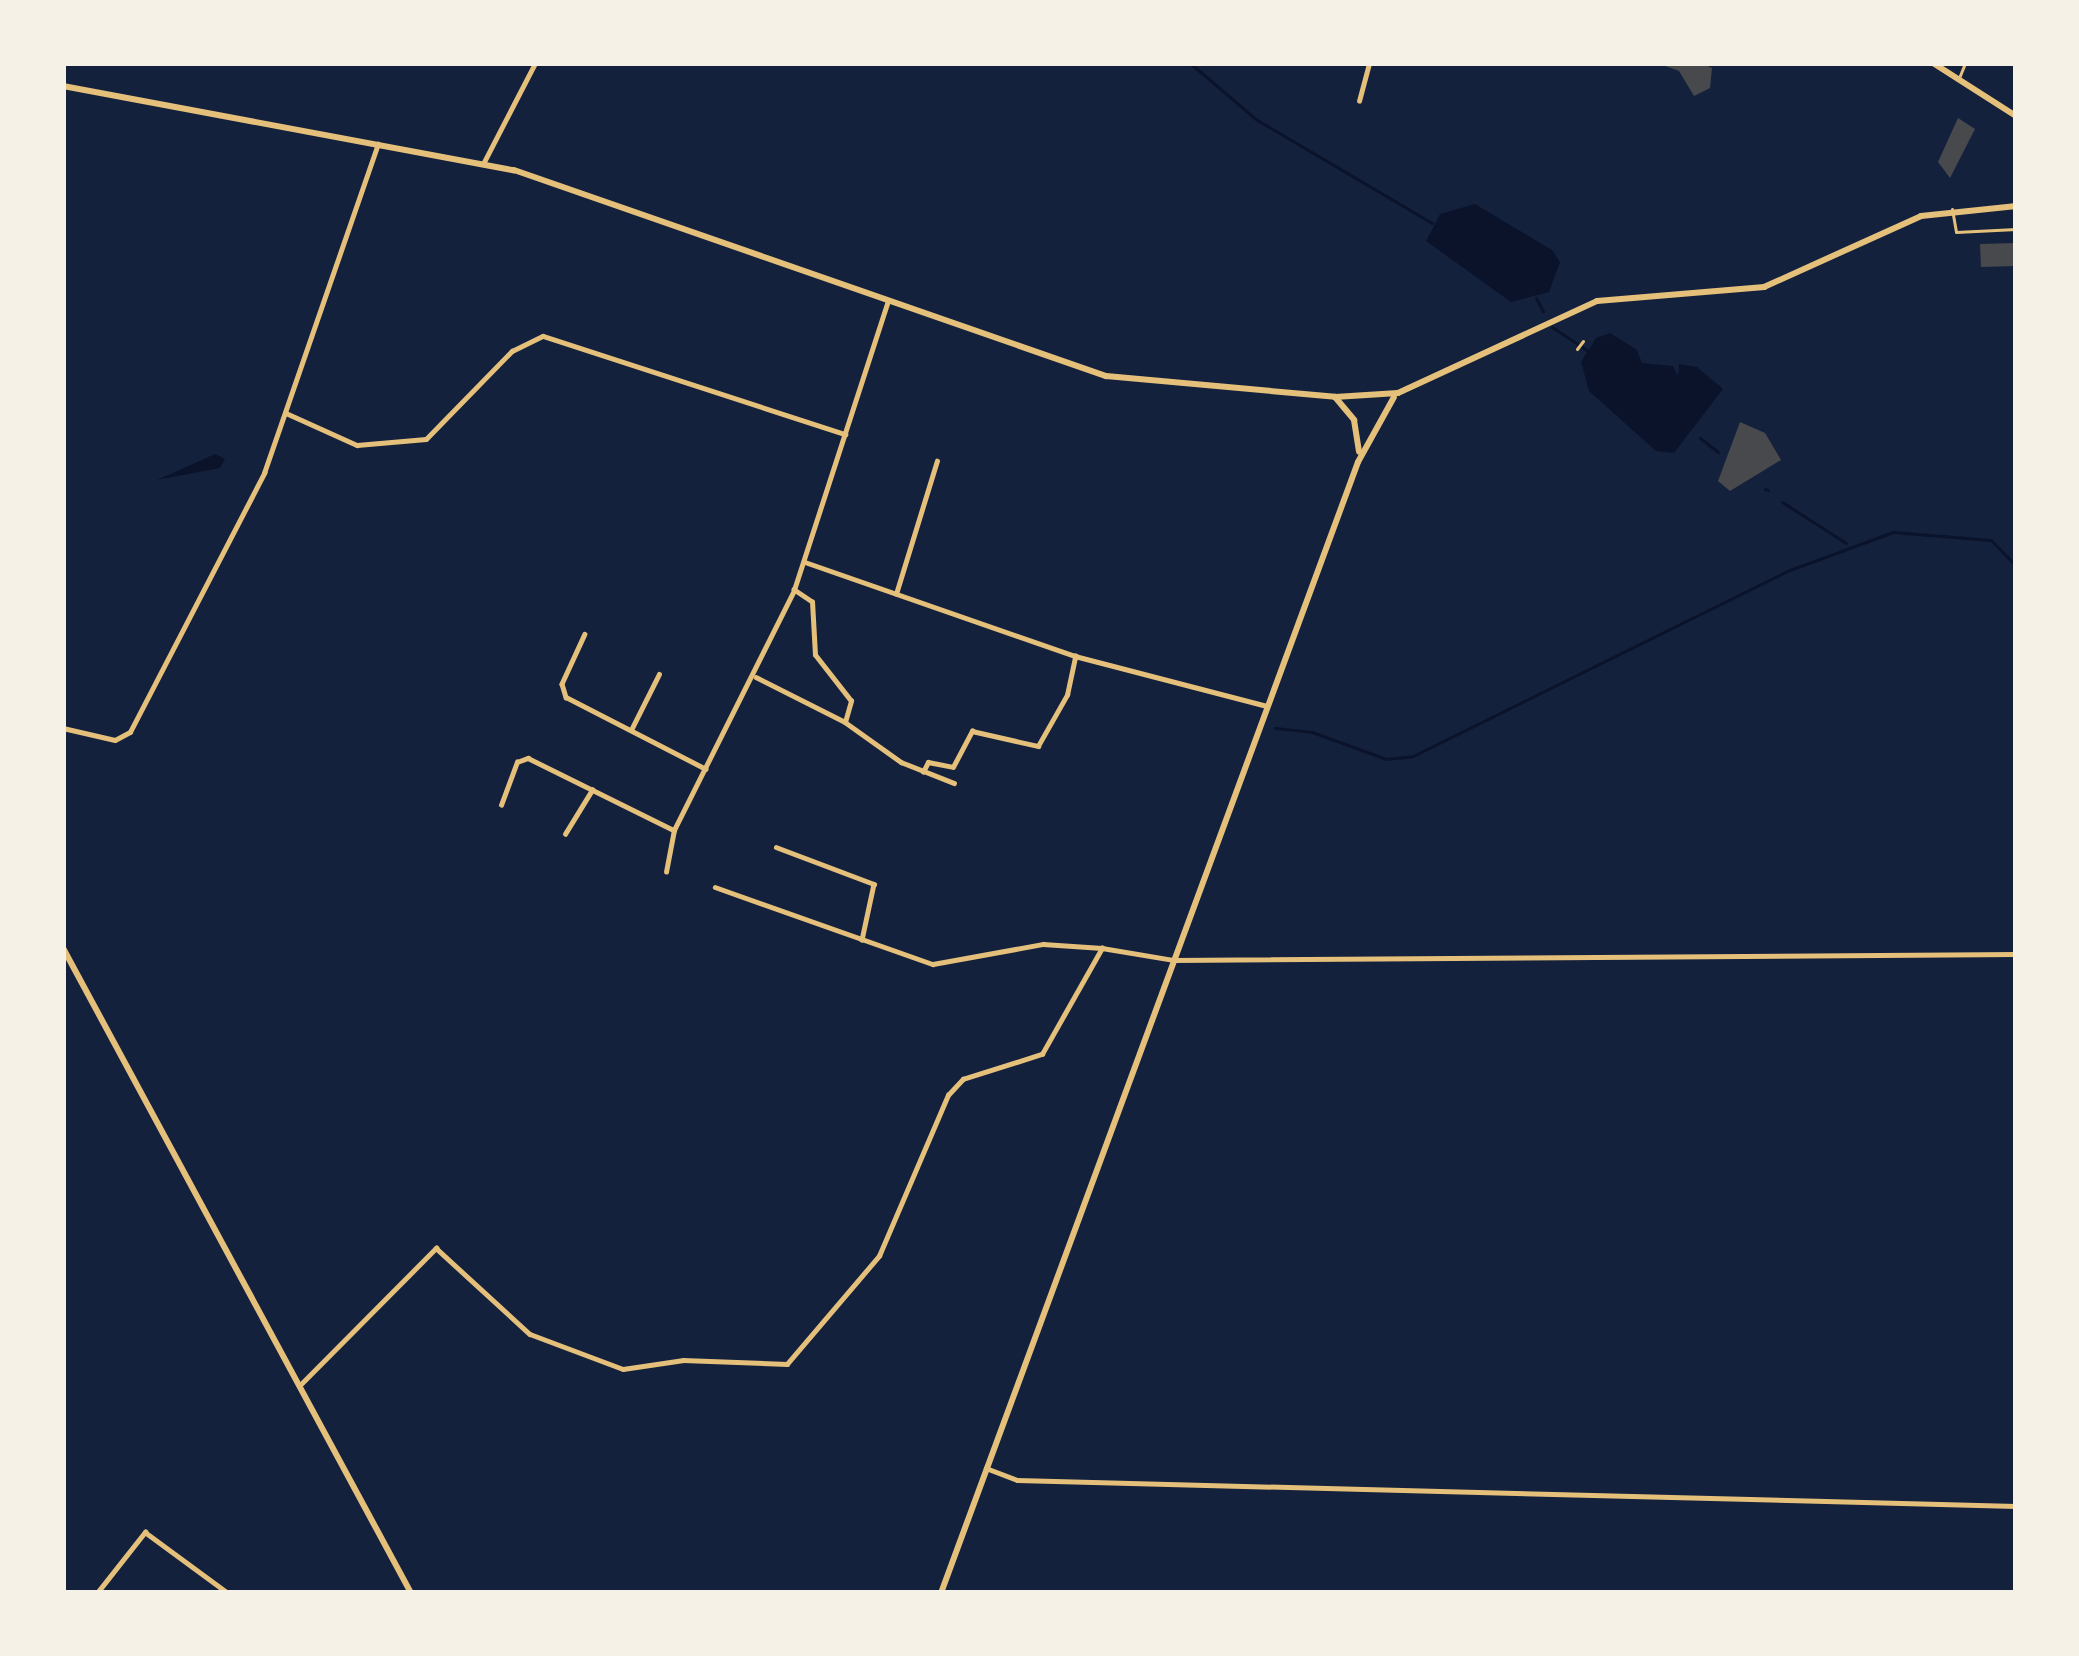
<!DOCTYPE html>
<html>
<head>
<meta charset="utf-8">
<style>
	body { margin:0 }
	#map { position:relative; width:2079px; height:1656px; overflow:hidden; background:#14213d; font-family:Figtree,sans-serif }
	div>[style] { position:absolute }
	.water>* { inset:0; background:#0b132b }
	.stream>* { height:3px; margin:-1.5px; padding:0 1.5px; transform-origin:1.5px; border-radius:1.5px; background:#0b132b }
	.building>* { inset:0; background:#48494c }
	.path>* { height:3px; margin:-1.5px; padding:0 1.5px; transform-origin:1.5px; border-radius:1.5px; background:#e5c07b }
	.service>* { height:3px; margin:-1.5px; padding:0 1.5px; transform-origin:1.5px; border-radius:1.5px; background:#e5c07b }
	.minor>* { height:4.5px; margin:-2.25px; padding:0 2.25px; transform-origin:2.25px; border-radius:2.25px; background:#e5c07b }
	.tertiary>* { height:6px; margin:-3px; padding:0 3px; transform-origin:3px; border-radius:3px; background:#e5c07b }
	.secondary>* { height:6px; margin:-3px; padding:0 3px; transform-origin:3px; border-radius:3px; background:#e5c07b }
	span { translate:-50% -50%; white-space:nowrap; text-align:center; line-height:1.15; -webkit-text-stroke:12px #f6f1e7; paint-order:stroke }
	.frame { position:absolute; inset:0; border:66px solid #f6f1e7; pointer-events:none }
</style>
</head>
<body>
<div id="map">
	<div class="water">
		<div style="clip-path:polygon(1475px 204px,1552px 250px,1560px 262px,1549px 292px,1511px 302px,1426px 241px,1440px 214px)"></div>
		<div style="clip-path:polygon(1610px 333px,1637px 350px,1642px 363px,1673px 366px,1678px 376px,1679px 364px,1697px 367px,1723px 389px,1674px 453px,1656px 451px,1589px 391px,1581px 362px,1596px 338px)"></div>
		<div style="clip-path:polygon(215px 454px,225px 459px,220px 468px,157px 480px)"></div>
	</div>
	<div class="stream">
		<div style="left:1190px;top:63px;width:88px;rotate:40.4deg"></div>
		<div style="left:1257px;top:120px;width:203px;rotate:30.5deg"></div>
		<div style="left:1536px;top:298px;width:15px;rotate:62deg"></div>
		<div style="left:1552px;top:327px;width:43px;rotate:33.7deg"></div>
		<div style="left:1700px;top:438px;width:23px;rotate:38deg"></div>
		<div style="left:1765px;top:489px;width:3px;rotate:18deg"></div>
		<div style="left:1782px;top:502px;width:76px;rotate:32.6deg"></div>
		<div style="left:1275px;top:728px;width:37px;rotate:6deg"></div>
		<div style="left:1312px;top:732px;width:79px;rotate:20deg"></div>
		<div style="left:1386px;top:759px;width:27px;rotate:-6deg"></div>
		<div style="left:1413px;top:756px;width:417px;rotate:-26.3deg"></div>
		<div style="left:1787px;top:571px;width:113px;rotate:-20.2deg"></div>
		<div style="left:1893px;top:532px;width:98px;rotate:4.7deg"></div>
		<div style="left:1991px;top:540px;width:36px;rotate:46deg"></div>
	</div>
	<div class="building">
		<div style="clip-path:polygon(1657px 63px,1702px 63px,1712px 68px,1710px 88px,1694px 96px,1679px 71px)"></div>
		<div style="clip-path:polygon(1958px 118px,1975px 129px,1950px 178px,1938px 162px)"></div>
		<div style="clip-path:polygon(2016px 243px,2016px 266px,1981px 267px,1980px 244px)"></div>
		<div style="clip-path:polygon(1740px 422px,1765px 433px,1781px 460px,1730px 491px,1718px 481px)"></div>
	</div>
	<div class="path">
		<div style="left:1577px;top:349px;width:10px;rotate:-53deg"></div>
	</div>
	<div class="service">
		<div style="left:1959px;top:78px;width:16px;rotate:-68deg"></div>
		<div style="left:1952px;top:209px;width:23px;rotate:80deg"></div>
		<div style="left:1956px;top:232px;width:60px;rotate:-2.9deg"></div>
	</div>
	<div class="minor">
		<div style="left:1359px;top:101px;width:39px;rotate:-75deg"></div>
		<div style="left:484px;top:162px;width:111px;rotate:-62.7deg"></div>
		<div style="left:286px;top:413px;width:78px;rotate:24.3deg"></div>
		<div style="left:357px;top:445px;width:69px;rotate:-5deg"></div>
		<div style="left:426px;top:439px;width:123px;rotate:-45.7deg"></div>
		<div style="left:512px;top:351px;width:34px;rotate:-26deg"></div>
		<div style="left:543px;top:336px;width:318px;rotate:18deg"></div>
		<div style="left:805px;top:562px;width:286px;rotate:19.2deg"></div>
		<div style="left:1075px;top:656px;width:198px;rotate:14.6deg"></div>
		<div style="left:896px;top:594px;width:139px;rotate:-72.9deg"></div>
		<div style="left:585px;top:634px;width:55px;rotate:114.7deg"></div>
		<div style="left:562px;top:684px;width:14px;rotate:73deg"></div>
		<div style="left:566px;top:697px;width:157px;rotate:27.2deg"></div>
		<div style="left:756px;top:677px;width:100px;rotate:26.8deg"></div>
		<div style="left:845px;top:722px;width:69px;rotate:35.5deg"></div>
		<div style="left:901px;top:762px;width:57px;rotate:21.6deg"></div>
		<div style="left:845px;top:722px;width:22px;rotate:-74deg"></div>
		<div style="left:851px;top:701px;width:58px;rotate:-128deg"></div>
		<div style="left:815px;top:655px;width:53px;rotate:-93.2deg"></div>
		<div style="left:812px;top:602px;width:22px;rotate:-146deg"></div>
		<div style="left:794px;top:590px;width:304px;rotate:-72deg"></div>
		<div style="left:63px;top:728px;width:53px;rotate:13deg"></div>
		<div style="left:115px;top:740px;width:17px;rotate:-28deg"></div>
		<div style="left:130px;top:732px;width:292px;rotate:-62.6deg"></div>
		<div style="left:264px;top:473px;width:348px;rotate:-70.9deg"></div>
		<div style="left:632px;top:728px;width:60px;rotate:-63.4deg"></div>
		<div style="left:923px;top:772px;width:11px;rotate:-63deg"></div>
		<div style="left:928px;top:762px;width:25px;rotate:11deg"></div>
		<div style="left:953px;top:767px;width:41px;rotate:-62.2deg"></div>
		<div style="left:972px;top:731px;width:68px;rotate:12.8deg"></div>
		<div style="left:1038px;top:746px;width:59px;rotate:-60.4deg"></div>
		<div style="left:1067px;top:695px;width:40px;rotate:-78deg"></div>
		<div style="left:501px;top:805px;width:46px;rotate:-69.6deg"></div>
		<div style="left:517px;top:762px;width:12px;rotate:-20deg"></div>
		<div style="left:528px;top:758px;width:163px;rotate:26.3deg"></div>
		<div style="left:674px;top:830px;width:268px;rotate:-63.4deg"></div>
		<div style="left:565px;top:834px;width:52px;rotate:-58.5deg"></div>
		<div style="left:776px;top:847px;width:105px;rotate:20.7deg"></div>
		<div style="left:874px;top:884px;width:57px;rotate:102.1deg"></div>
		<div style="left:666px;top:872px;width:43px;rotate:-79.2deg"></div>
		<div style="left:715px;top:887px;width:231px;rotate:19.5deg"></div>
		<div style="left:933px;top:964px;width:112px;rotate:-10.3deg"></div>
		<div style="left:1043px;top:944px;width:59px;rotate:3.9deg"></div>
		<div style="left:301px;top:1384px;width:192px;rotate:-45.2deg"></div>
		<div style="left:436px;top:1248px;width:127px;rotate:42.5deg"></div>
		<div style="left:530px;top:1334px;width:99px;rotate:20.6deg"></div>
		<div style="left:623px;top:1369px;width:61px;rotate:-8.5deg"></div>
		<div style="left:683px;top:1360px;width:104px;rotate:2.2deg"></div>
		<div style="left:787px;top:1364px;width:142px;rotate:-49.6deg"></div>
		<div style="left:879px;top:1256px;width:175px;rotate:-66.8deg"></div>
		<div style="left:948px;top:1095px;width:22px;rotate:-47deg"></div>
		<div style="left:963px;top:1079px;width:83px;rotate:-17.6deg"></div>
		<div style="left:1042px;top:1054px;width:122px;rotate:-60.5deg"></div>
		<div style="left:1102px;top:948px;width:73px;rotate:9.5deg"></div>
		<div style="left:1174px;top:960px;width:842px;rotate:-0.41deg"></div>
		<div style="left:986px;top:1468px;width:33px;rotate:21deg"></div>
		<div style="left:1017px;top:1480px;width:999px;rotate:1.49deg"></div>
		<div style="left:97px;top:1593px;width:78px;rotate:-51.8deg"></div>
		<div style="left:145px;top:1532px;width:103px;rotate:36.3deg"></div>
	</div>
	<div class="tertiary">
		<div style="left:1933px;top:63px;width:98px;rotate:32.6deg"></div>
		<div style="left:63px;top:86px;width:459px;rotate:10.6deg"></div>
		<div style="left:514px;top:170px;width:627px;rotate:19.19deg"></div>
		<div style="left:1106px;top:376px;width:230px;rotate:5.2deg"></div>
		<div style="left:1335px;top:397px;width:63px;rotate:-3.6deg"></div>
		<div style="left:1398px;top:393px;width:219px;rotate:-24.8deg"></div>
		<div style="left:1597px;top:301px;width:168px;rotate:-4.8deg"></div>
		<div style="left:1764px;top:287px;width:172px;rotate:-24.3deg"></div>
		<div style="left:1921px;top:216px;width:96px;rotate:-6deg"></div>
		<div style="left:1335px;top:397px;width:30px;rotate:50deg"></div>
		<div style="left:1354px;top:420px;width:32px;rotate:81deg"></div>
		<div style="left:941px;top:1593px;width:1205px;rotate:-69.76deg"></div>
		<div style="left:1358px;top:462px;width:74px;rotate:-61deg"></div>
	</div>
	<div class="secondary">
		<div style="left:63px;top:948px;width:733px;rotate:61.65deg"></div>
	</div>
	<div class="frame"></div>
</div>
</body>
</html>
